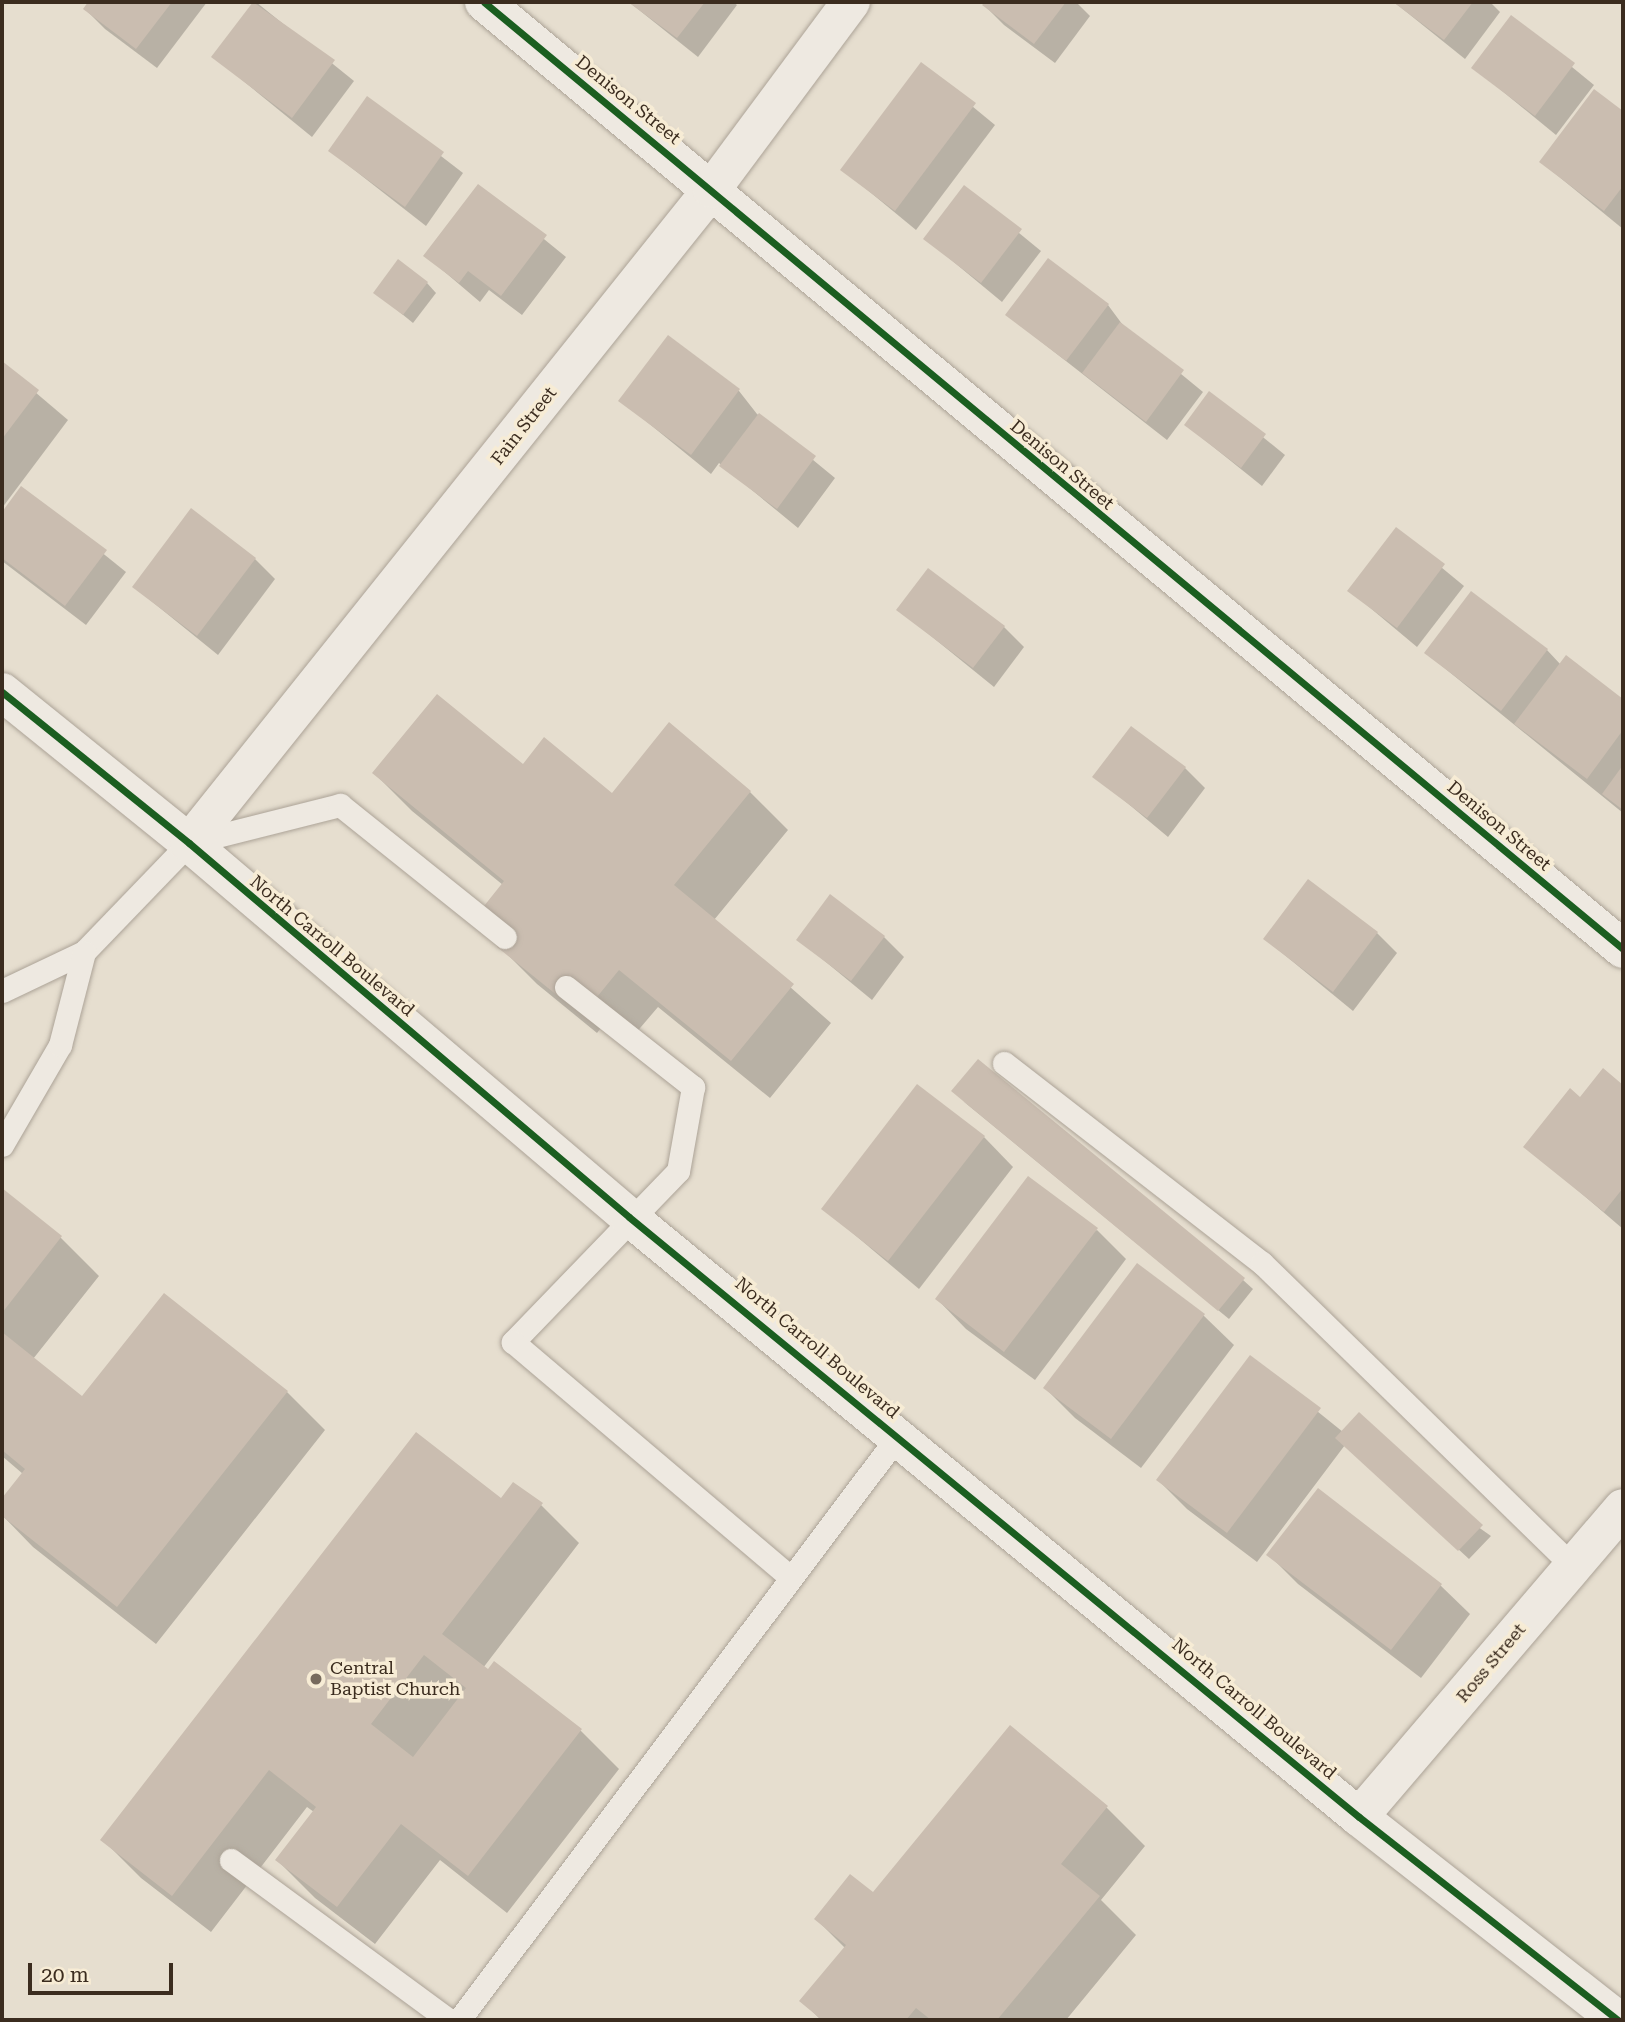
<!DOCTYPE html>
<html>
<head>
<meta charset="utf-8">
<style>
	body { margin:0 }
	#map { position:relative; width:1625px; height:2022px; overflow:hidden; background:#e6decf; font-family:"Roboto Serif",serif }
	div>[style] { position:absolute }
	.shadow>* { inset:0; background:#0003 }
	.building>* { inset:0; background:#cabdb0 }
	.roads { filter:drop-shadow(0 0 2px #aca397) drop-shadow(0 0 2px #aca397) }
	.service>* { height:23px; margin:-11.5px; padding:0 11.5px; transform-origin:11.5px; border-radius:11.5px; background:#eee9e1 }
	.minor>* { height:38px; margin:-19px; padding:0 19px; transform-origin:19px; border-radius:19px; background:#eee9e1 }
	.cycleway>* { height:7px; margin:-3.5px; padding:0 3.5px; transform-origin:3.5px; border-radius:3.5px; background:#1b5e20 }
	.dots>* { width:19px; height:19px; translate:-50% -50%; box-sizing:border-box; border:4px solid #f7ecd5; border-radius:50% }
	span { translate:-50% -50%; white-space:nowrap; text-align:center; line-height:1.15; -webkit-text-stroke:7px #f7ecd5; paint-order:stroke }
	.street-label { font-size:18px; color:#3b2c1f }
	.poi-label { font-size:18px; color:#3b2c1f }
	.left { translate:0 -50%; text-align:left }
	.frame { position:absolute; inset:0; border:4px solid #3b2c1f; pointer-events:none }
	.scale { position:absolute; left:28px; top:1963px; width:145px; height:32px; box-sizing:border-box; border:4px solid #3b2c1f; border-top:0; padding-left:9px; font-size:21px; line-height:24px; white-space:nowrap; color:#3b2c1f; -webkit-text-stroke:5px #f7ecd5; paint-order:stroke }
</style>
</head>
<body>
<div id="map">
	<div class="shadow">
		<div style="clip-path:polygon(90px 2px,207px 2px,157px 68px,105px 29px,85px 9px)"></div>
		<div style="clip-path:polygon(256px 2px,354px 81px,312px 137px,214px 57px)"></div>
		<div style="clip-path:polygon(629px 2px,733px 2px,737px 5px,698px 57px)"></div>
		<div style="clip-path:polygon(987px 2px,1076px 2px,1090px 16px,1055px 63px,1004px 25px,984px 5px)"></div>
		<div style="clip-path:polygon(1394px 2px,1490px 2px,1500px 12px,1465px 59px)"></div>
		<div style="clip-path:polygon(1511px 17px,1594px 85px,1556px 135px,1474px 68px)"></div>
		<div style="clip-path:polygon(921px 64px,995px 125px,916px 230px,842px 169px)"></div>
		<div style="clip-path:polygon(1594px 92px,1623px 114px,1623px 229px,1541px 162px)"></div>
		<div style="clip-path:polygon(367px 99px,463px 173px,426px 226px,330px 151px)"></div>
		<div style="clip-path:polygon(479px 186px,566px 257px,522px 315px,489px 290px,480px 302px,426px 256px)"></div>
		<div style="clip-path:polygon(964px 188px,1041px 251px,1002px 302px,926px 239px)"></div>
		<div style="clip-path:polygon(427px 283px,436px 293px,413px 323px,375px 292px)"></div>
		<div style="clip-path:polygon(1108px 305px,1125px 328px,1203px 392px,1167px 440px,1007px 315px)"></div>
		<div style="clip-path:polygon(668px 337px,739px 391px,757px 414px,835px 478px,798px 528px,719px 463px,711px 474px,620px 400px)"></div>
		<div style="clip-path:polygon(2px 364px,68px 420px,2px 508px)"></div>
		<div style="clip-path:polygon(1210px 394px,1285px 455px,1262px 486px,1186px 425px)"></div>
		<div style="clip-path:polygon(22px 488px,126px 572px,86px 625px,2px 561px,2px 515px)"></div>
		<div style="clip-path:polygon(1396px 530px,1464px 586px,1417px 647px,1350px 591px)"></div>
		<div style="clip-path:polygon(255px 559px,275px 579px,218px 655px,134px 587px)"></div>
		<div style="clip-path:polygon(899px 610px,1004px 627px,1024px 647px,994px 687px)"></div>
		<div style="clip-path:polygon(1547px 650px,1561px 665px,1566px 658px,1623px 701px,1623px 813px,1426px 653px)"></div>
		<div style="clip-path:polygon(523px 766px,612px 795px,750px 792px,788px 830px,714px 920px,831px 1023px,770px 1098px,658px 1007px,635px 1034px,611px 1015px,597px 1033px,537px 984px,499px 946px,503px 885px,412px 811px,374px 773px)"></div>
		<div style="clip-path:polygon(1185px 768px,1205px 788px,1168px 837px,1095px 776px)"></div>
		<div style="clip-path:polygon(1377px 933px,1397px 953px,1353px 1011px,1265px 939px)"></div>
		<div style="clip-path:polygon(884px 937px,904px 957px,872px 1000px,798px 939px)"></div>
		<div style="clip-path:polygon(1603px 1071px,1623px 1087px,1623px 1229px,1526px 1146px,1581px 1099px)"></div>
		<div style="clip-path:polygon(963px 1101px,1243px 1280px,1253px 1289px,1229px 1319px)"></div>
		<div style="clip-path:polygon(984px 1137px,1013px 1167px,919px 1289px,823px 1208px)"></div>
		<div style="clip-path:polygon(2px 1190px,61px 1238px,99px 1276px,33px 1359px,82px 1398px,287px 1392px,325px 1430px,156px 1644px,33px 1547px,2px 1515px,2px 1501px,23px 1474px,2px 1456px)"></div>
		<div style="clip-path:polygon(1097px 1230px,1126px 1259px,1035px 1380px,966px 1329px,937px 1299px)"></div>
		<div style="clip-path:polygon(1138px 1266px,1204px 1316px,1234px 1345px,1141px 1468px,1075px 1418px,1045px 1388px)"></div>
		<div style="clip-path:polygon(1250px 1357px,1343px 1432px,1491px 1536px,1469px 1559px,1345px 1445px,1257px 1562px,1187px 1509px,1158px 1480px)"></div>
		<div style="clip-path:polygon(501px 1501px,541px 1505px,579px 1543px,483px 1668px,488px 1672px,494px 1664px,581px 1731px,619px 1769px,507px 1913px,440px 1860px,375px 1944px,315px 1898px,277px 1860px,314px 1812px,307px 1807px,211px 1932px,141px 1878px,103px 1840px)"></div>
		<div style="clip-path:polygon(1269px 1555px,1440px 1585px,1470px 1614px,1421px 1678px,1298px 1584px)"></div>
		<div style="clip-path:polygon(1010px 1728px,1107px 1808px,1145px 1846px,1101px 1900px,1136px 1935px,1066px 2020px,821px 2020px,802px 2001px,845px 1948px,816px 1919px,873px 1895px)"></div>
	</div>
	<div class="building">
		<div style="clip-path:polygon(88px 2px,172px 2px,136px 49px,83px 9px)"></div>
		<div style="clip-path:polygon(253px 2px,335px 60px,292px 118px,211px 57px)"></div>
		<div style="clip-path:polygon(628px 2px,705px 2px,677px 38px)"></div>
		<div style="clip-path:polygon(985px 2px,1066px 2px,1034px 44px,982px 5px)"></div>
		<div style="clip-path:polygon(1393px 2px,1473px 2px,1444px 40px)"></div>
		<div style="clip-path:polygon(1511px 15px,1575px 63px,1535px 116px,1471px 68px)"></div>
		<div style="clip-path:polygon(921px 62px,976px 103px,895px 211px,840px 170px)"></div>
		<div style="clip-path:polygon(1594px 89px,1623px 111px,1623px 186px,1604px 211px,1539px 162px)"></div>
		<div style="clip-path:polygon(367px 96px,444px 152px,405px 207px,328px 151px)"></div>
		<div style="clip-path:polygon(478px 184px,547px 235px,501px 296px,468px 271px,459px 283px,423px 256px)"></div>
		<div style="clip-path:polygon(964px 185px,1022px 229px,981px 283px,923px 239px)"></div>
		<div style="clip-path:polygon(1048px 258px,1109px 304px,1066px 361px,1005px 315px)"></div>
		<div style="clip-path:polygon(398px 259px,428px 282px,403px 315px,373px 293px)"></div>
		<div style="clip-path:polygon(1120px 322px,1184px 370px,1146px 422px,1082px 373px)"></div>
		<div style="clip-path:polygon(668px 335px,740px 389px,691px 455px,618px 401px)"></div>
		<div style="clip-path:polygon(2px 361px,39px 390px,2px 439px)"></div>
		<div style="clip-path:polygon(1209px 391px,1266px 434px,1241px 468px,1184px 425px)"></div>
		<div style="clip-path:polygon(759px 413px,816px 456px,777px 509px,719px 466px)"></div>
		<div style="clip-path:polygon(21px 486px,107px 550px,65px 606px,2px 558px,2px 512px)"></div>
		<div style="clip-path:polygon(191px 508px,256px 558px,197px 636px,132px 587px)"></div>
		<div style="clip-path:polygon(1396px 527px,1445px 564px,1397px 628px,1347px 591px)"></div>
		<div style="clip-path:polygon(928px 568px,1005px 626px,973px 668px,896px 610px)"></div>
		<div style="clip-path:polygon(1471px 591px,1548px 649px,1501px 711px,1424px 653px)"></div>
		<div style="clip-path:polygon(1566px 655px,1623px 699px,1623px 730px,1587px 779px,1514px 724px)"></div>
		<div style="clip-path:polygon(437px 694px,523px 764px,544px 737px,612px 793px,669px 722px,751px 791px,674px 885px,794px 984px,731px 1061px,619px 970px,597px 997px,566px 987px,558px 996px,497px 947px,512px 929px,484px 906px,504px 881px,372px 773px)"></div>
		<div style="clip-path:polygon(1131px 726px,1186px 767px,1147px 818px,1092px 777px)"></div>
		<div style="clip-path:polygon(1623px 765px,1623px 810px,1602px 794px)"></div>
		<div style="clip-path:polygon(1308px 879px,1378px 932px,1333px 992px,1263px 939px)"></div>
		<div style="clip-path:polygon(830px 894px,885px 936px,851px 981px,796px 940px)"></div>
		<div style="clip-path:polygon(978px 1059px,1245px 1278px,1218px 1311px,951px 1091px)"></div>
		<div style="clip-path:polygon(1603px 1068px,1623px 1085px,1623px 1188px,1604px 1212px,1523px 1147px,1570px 1088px,1580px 1097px)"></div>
		<div style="clip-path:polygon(917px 1084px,985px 1136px,888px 1261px,821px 1209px)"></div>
		<div style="clip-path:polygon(1028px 1176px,1098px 1228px,1004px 1352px,935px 1299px)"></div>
		<div style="clip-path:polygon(2px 1188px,62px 1236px,2px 1313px)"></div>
		<div style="clip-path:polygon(1137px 1263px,1205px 1314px,1111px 1439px,1043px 1388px)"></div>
		<div style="clip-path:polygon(164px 1293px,288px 1391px,117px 1607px,2px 1516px,2px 1498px,25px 1469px,2px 1450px,2px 1332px,82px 1396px)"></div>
		<div style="clip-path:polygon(1250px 1355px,1321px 1408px,1227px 1533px,1156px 1480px)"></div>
		<div style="clip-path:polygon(1359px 1412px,1483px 1525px,1458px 1551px,1335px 1438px)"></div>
		<div style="clip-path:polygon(evenodd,416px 1432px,501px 1498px,513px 1482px,543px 1503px,442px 1634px,488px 1669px,494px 1661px,582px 1729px,468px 1876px,401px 1824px,337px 1907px,275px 1860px,316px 1807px,269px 1770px,172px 1896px,100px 1840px,416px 1432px,424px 1655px,466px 1688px,413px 1757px,371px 1724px,424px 1655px)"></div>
		<div style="clip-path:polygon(1318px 1488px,1442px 1584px,1391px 1650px,1266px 1555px)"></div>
		<div style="clip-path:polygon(1010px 1725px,1108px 1806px,1061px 1864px,1100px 1896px,997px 2020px,931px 2020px,916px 2008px,906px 2020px,822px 2020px,799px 2001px,846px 1945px,814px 1919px,850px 1874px,873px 1892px)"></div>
	</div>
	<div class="roads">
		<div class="service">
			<div style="left:566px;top:987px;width:162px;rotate:38.2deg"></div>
			<div style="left:693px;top:1087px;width:85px;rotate:100.1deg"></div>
			<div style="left:678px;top:1171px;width:238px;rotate:134deg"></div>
			<div style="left:513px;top:1342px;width:363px;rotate:40.3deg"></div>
			<div style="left:2px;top:991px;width:91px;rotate:-25.4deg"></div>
			<div style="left:84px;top:952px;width:151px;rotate:-46.1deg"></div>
			<div style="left:189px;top:843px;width:156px;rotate:-14.1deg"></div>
			<div style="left:340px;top:805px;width:211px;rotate:38.7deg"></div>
			<div style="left:1004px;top:1063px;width:326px;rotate:37.8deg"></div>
			<div style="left:1262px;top:1263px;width:435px;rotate:44.3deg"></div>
			<div style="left:2px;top:1145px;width:116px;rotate:-59.9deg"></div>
			<div style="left:60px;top:1045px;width:96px;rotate:-75.5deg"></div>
			<div style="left:231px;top:1860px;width:270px;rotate:36.3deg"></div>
			<div style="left:459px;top:2020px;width:731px;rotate:-53.07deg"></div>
		</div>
		<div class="minor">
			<div style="left:484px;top:2px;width:1481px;rotate:39.74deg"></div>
			<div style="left:2px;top:692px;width:240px;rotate:38.9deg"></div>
			<div style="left:189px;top:843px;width:577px;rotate:40.36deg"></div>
			<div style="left:629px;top:1217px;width:945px;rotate:39.42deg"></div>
			<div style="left:1359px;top:1817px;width:329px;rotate:38.1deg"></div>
			<div style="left:189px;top:843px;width:837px;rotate:-51.35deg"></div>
			<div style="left:712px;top:189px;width:233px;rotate:-53.4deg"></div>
			<div style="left:1359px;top:1817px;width:406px;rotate:-49.5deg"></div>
		</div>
	</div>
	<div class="cycleway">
		<div style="left:484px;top:2px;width:1481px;rotate:39.74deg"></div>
		<div style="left:2px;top:692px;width:240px;rotate:38.9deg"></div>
		<div style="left:189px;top:843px;width:577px;rotate:40.36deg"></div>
		<div style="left:629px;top:1217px;width:945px;rotate:39.42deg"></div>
		<div style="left:1359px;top:1817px;width:329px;rotate:38.1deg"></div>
	</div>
	<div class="dots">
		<div style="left:316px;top:1679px;background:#776a5d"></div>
	</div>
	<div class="street-label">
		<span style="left:628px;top:100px;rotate:39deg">Denison Street</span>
		<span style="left:524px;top:426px;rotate:-52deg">Fain Street</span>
		<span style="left:1062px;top:465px;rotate:40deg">Denison Street</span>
		<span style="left:1499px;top:826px;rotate:40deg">Denison Street</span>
		<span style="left:332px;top:946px;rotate:40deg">North Carroll Boulevard</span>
		<span style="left:817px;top:1348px;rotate:40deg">North Carroll Boulevard</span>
		<span style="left:1491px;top:1663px;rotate:-50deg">Ross Street</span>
		<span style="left:1254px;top:1709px;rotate:40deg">North Carroll Boulevard</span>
	</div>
	<div class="poi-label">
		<span class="left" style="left:330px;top:1679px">Central<br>Baptist Church</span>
	</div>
	<div class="frame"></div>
	<div class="scale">20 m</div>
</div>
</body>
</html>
